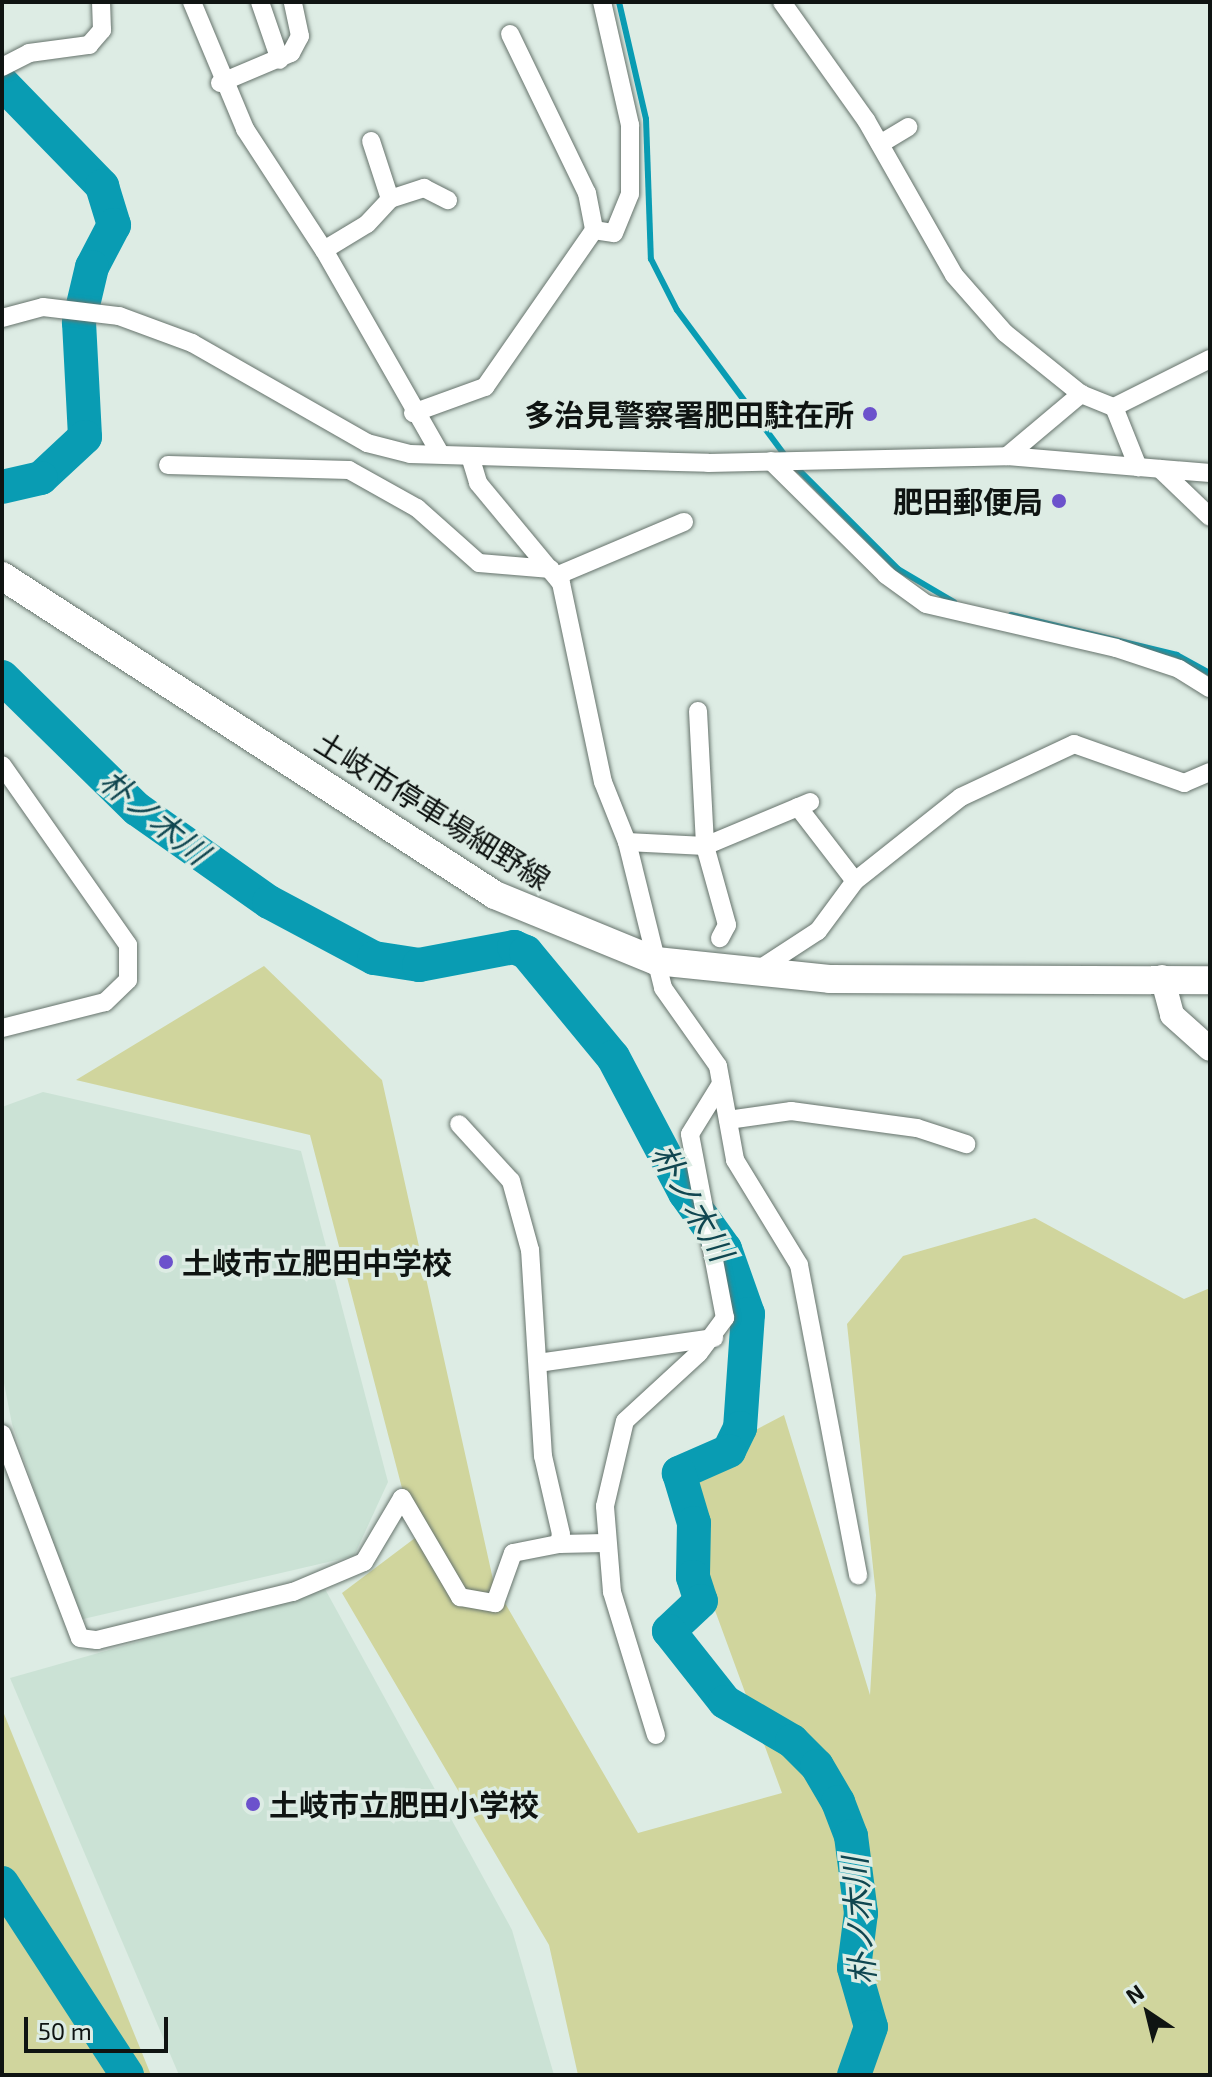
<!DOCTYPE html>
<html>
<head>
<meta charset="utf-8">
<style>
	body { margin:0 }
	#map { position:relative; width:1212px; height:2077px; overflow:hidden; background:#ddece4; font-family:"Exo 2","Noto Sans JP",sans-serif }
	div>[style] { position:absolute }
	.built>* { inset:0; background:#cbe2d5 }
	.green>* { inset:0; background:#d0d59d }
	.stream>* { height:6px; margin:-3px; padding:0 3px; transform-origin:3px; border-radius:3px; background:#099cb3 }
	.river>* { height:34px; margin:-17px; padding:0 17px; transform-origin:17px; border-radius:17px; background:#099cb3 }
	.roads { filter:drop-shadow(0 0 2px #66736c) drop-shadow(0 0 2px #66736c) }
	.street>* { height:18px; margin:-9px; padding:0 9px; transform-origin:9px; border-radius:9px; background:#fff }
	.secondary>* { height:24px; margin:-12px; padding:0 12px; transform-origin:12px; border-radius:12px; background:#fff }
	.primary>* { height:28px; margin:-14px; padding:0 14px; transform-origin:14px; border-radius:14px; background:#fff }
	.dots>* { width:22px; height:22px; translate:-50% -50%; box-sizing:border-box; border:4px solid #ddece4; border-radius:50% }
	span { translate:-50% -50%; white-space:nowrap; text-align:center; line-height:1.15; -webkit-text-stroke:7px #ddece4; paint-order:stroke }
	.poi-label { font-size:30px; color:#0f1412; font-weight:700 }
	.right { translate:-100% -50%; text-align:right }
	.left { translate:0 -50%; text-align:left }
	.street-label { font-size:30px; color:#0f1412 }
	.water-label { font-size:32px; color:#104650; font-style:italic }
	.frame { position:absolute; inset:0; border:4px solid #0f1412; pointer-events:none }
	.north { position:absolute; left:1108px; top:1973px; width:80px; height:80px; -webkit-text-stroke:6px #ddece4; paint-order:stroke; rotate:325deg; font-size:22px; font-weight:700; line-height:32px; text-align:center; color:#0f1412 }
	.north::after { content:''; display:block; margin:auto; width:28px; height:36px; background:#0f1412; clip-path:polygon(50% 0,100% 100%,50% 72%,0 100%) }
	.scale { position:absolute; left:24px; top:2017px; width:144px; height:36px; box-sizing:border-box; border:4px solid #0f1412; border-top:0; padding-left:10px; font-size:24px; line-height:28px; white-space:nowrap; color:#0f1412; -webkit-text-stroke:6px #ddece4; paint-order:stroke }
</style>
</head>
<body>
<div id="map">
	<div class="built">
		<div style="clip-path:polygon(43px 1092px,301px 1151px,388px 1482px,354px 1556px,79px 1620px,12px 1424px,2px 1373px,2px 1107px)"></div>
		<div style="clip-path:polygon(325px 1589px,512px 1930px,554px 2075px,179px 2075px,10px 1678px)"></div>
	</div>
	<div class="green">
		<div style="clip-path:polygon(264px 966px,382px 1080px,494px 1584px,638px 1833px,782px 1793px,666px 1477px,784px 1415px,870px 1695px,876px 1595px,847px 1324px,903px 1256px,1035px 1218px,1184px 1299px,1210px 1288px,1210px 2075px,578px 2075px,549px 1945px,342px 1593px,415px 1538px,310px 1135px,76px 1080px)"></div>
		<div style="clip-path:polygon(2px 1709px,151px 2075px,2px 2075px)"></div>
	</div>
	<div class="stream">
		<div style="left:619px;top:2px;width:120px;rotate:77deg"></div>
		<div style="left:646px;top:119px;width:140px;rotate:88deg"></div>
		<div style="left:651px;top:259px;width:57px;rotate:63deg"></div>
		<div style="left:677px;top:310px;width:183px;rotate:53.4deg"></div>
		<div style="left:794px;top:465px;width:147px;rotate:45deg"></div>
		<div style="left:898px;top:569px;width:65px;rotate:30.5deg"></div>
		<div style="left:1011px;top:615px;width:171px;rotate:13.5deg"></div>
		<div style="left:1177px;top:655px;width:38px;rotate:29deg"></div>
	</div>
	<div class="river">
		<div style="left:2px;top:83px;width:144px;rotate:45.8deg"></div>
		<div style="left:102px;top:186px;width:41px;rotate:72.9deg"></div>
		<div style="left:114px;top:225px;width:47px;rotate:117.6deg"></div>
		<div style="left:92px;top:267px;width:57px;rotate:103.3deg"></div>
		<div style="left:79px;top:322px;width:115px;rotate:87deg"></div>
		<div style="left:85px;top:437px;width:60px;rotate:137deg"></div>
		<div style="left:41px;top:478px;width:40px;rotate:167deg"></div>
		<div style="left:2px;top:677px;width:189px;rotate:44.4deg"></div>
		<div style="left:137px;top:809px;width:161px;rotate:35.2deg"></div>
		<div style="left:269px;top:902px;width:119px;rotate:28.1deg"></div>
		<div style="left:374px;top:958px;width:46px;rotate:8.8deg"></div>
		<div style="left:419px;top:965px;width:97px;rotate:-10.7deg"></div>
		<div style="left:514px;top:947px;width:13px;rotate:23deg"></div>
		<div style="left:526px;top:952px;width:136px;rotate:50.4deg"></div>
		<div style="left:613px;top:1057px;width:154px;rotate:62.1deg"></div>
		<div style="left:685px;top:1193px;width:69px;rotate:54.5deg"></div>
		<div style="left:725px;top:1249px;width:69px;rotate:70.5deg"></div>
		<div style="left:748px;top:1314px;width:114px;rotate:94deg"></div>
		<div style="left:740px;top:1428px;width:25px;rotate:116deg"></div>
		<div style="left:729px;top:1451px;width:55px;rotate:156.3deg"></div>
		<div style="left:679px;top:1473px;width:52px;rotate:73.3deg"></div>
		<div style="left:694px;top:1523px;width:54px;rotate:91.1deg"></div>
		<div style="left:693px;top:1577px;width:25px;rotate:72deg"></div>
		<div style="left:701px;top:1601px;width:44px;rotate:136.8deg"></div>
		<div style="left:669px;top:1631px;width:90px;rotate:51.7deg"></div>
		<div style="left:725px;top:1702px;width:78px;rotate:30.2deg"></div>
		<div style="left:792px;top:1741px;width:35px;rotate:45deg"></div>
		<div style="left:817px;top:1766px;width:42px;rotate:59.7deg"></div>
		<div style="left:838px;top:1802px;width:36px;rotate:69deg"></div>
		<div style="left:851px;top:1836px;width:78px;rotate:82.6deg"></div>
		<div style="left:861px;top:1913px;width:55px;rotate:97.3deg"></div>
		<div style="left:854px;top:1968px;width:61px;rotate:73.9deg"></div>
		<div style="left:871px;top:2027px;width:51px;rotate:109.5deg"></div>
		<div style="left:2px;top:1883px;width:229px;rotate:56.9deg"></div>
	</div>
	<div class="roads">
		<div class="street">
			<div style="left:192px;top:2px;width:138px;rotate:67.3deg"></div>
			<div style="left:245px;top:129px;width:145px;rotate:56.9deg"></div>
			<div style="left:324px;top:250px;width:232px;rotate:60.3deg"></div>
			<div style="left:260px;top:2px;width:61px;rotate:71deg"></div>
			<div style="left:782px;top:2px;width:145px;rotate:54.6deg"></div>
			<div style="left:866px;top:120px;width:178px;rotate:60.4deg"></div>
			<div style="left:954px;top:275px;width:77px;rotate:48.7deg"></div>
			<div style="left:1005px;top:333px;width:97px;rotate:38.8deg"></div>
			<div style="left:1081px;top:394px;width:35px;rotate:22deg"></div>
			<div style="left:1114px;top:407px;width:65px;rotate:68.2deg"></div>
			<div style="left:510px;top:34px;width:177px;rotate:64.2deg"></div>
			<div style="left:587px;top:193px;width:38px;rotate:79deg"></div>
			<div style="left:2px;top:67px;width:30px;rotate:-27deg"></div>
			<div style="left:29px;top:53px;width:61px;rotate:-7.6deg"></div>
			<div style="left:89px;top:45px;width:20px;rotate:-49deg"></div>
			<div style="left:102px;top:30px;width:28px;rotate:-92deg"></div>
			<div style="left:220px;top:83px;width:77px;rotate:-22.9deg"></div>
			<div style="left:291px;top:53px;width:19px;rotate:-62deg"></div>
			<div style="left:300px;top:36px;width:35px;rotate:-102deg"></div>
			<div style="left:880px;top:144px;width:33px;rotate:-31deg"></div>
			<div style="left:390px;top:199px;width:36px;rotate:-18deg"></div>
			<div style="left:424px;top:188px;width:27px;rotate:27deg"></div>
			<div style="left:324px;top:250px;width:50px;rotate:-31.2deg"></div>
			<div style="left:367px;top:224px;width:34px;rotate:-47deg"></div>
			<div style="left:390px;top:199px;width:61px;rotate:-108.1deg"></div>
			<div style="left:2px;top:318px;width:42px;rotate:-15deg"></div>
			<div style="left:43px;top:307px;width:77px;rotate:6.8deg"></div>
			<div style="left:119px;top:316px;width:78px;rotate:20.3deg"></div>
			<div style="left:192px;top:343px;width:202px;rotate:29.7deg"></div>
			<div style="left:367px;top:443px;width:44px;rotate:14.3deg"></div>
			<div style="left:410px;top:454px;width:298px;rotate:1.7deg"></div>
			<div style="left:708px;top:463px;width:299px;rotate:-1.3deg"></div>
			<div style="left:1007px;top:456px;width:204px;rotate:4.8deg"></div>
			<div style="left:1114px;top:407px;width:107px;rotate:-26.6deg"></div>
			<div style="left:413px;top:413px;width:77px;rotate:-19.9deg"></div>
			<div style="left:485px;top:387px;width:191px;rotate:-55.2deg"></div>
			<div style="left:594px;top:230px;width:20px;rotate:9deg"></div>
			<div style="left:614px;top:233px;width:42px;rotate:-67.7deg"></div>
			<div style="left:630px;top:194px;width:69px;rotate:-90deg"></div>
			<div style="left:630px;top:125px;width:126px;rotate:-102.8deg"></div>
			<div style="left:470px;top:456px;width:28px;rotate:73deg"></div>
			<div style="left:478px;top:483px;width:130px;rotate:50.3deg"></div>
			<div style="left:561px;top:583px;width:203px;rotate:78.1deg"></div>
			<div style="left:603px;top:782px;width:65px;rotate:68.2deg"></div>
			<div style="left:627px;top:842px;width:150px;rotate:76.1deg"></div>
			<div style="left:663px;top:988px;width:95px;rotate:54.8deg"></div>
			<div style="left:718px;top:1066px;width:96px;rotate:79.7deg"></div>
			<div style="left:735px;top:1160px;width:123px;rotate:58.6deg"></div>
			<div style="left:799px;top:1265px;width:316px;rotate:79.2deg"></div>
			<div style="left:1007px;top:456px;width:97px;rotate:-40deg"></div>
			<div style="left:771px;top:461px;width:162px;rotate:44.7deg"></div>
			<div style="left:886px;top:575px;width:49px;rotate:35.9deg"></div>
			<div style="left:926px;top:604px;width:195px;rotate:13deg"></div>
			<div style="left:1116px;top:648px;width:66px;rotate:18.4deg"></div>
			<div style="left:1179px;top:669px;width:36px;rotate:32deg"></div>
			<div style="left:168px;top:465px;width:181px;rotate:1.6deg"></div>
			<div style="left:349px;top:470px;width:78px;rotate:29.2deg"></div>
			<div style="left:417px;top:508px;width:83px;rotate:41.6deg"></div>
			<div style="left:479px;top:563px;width:72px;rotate:4.8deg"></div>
			<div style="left:1160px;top:469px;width:69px;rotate:43.8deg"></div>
			<div style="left:556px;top:576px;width:139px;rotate:-22.9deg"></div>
			<div style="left:698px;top:711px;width:135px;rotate:87deg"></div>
			<div style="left:705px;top:846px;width:82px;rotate:74.4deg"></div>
			<div style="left:727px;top:925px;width:15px;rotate:118deg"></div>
			<div style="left:2px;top:765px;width:220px;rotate:55deg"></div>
			<div style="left:128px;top:945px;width:35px;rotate:90deg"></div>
			<div style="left:128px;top:980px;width:32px;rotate:136deg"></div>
			<div style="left:105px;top:1002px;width:106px;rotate:165.8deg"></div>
			<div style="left:798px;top:807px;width:93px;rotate:52.4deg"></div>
			<div style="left:627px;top:842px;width:78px;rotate:2.9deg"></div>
			<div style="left:705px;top:846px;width:114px;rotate:-22.7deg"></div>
			<div style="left:755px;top:972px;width:75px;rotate:-33.1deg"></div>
			<div style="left:818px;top:931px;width:62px;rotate:-53.5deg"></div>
			<div style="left:855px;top:881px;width:135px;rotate:-38.4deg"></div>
			<div style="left:961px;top:797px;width:125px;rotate:-25.1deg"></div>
			<div style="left:1074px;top:744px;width:117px;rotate:19.5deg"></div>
			<div style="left:1184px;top:783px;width:28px;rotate:-23deg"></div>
			<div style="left:728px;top:1120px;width:64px;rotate:-8.1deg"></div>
			<div style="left:791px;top:1111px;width:127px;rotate:7.7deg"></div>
			<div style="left:917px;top:1128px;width:52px;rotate:18.1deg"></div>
			<div style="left:538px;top:1363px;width:178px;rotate:-8.1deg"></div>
			<div style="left:2px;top:1434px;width:218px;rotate:69.1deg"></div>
			<div style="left:80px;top:1638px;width:17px;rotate:7deg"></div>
			<div style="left:97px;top:1640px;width:202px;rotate:-13.8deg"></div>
			<div style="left:293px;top:1592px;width:77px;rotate:-22.9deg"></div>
			<div style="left:364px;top:1562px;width:74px;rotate:-59.3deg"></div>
			<div style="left:402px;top:1498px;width:115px;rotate:59.6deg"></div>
			<div style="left:460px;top:1597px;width:36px;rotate:10deg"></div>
			<div style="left:495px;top:1603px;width:53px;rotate:-70.2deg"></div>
			<div style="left:513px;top:1553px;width:47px;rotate:-11.1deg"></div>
			<div style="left:559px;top:1544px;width:10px;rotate:-79deg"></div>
			<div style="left:561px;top:1534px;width:80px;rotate:-103deg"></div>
			<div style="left:543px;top:1456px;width:206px;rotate:-93.6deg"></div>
			<div style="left:530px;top:1250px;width:72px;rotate:-105.4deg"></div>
			<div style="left:511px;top:1181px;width:77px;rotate:-132.4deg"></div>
			<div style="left:559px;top:1544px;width:46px;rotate:-1.2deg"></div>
			<div style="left:656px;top:1735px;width:150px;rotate:-107.1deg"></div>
			<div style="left:612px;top:1592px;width:86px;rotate:-94.7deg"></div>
			<div style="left:605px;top:1506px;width:87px;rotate:-76.8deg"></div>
			<div style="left:625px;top:1421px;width:100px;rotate:-42.6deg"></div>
			<div style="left:699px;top:1353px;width:44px;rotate:-53.4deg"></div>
			<div style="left:725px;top:1318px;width:187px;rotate:-100.8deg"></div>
			<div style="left:690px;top:1134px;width:59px;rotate:-58.2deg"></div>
		</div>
		<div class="secondary">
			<div style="left:1162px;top:977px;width:39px;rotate:75deg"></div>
			<div style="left:1172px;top:1015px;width:51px;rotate:41.8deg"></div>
		</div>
		<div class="primary">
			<div style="left:2px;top:576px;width:587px;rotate:32.91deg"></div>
			<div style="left:495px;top:895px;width:174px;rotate:22.3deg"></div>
			<div style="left:656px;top:961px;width:174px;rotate:5.9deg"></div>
			<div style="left:829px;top:979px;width:381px;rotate:0.2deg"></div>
		</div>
	</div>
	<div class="dots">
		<div style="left:870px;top:414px;background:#6c52cc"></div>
		<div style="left:1059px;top:501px;background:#6c52cc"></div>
		<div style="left:166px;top:1262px;background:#6c52cc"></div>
		<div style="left:253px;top:1804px;background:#6c52cc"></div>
	</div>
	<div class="poi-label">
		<span class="right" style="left:854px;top:414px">多治見警察署肥田駐在所</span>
		<span class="right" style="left:1043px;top:501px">肥田郵便局</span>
		<span class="left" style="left:182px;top:1262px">土岐市立肥田中学校</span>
		<span class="left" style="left:269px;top:1804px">土岐市立肥田小学校</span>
	</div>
	<div class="street-label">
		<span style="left:433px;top:810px;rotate:32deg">土岐市停車場細野線</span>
	</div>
	<div class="water-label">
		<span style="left:155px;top:816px;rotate:39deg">朴ノ木川</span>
		<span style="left:693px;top:1202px;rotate:60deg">朴ノ木川</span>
		<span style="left:858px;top:1921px;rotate:-94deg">朴ノ木川</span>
	</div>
	<div class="frame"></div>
	<div class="north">N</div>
	<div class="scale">50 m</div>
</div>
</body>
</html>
